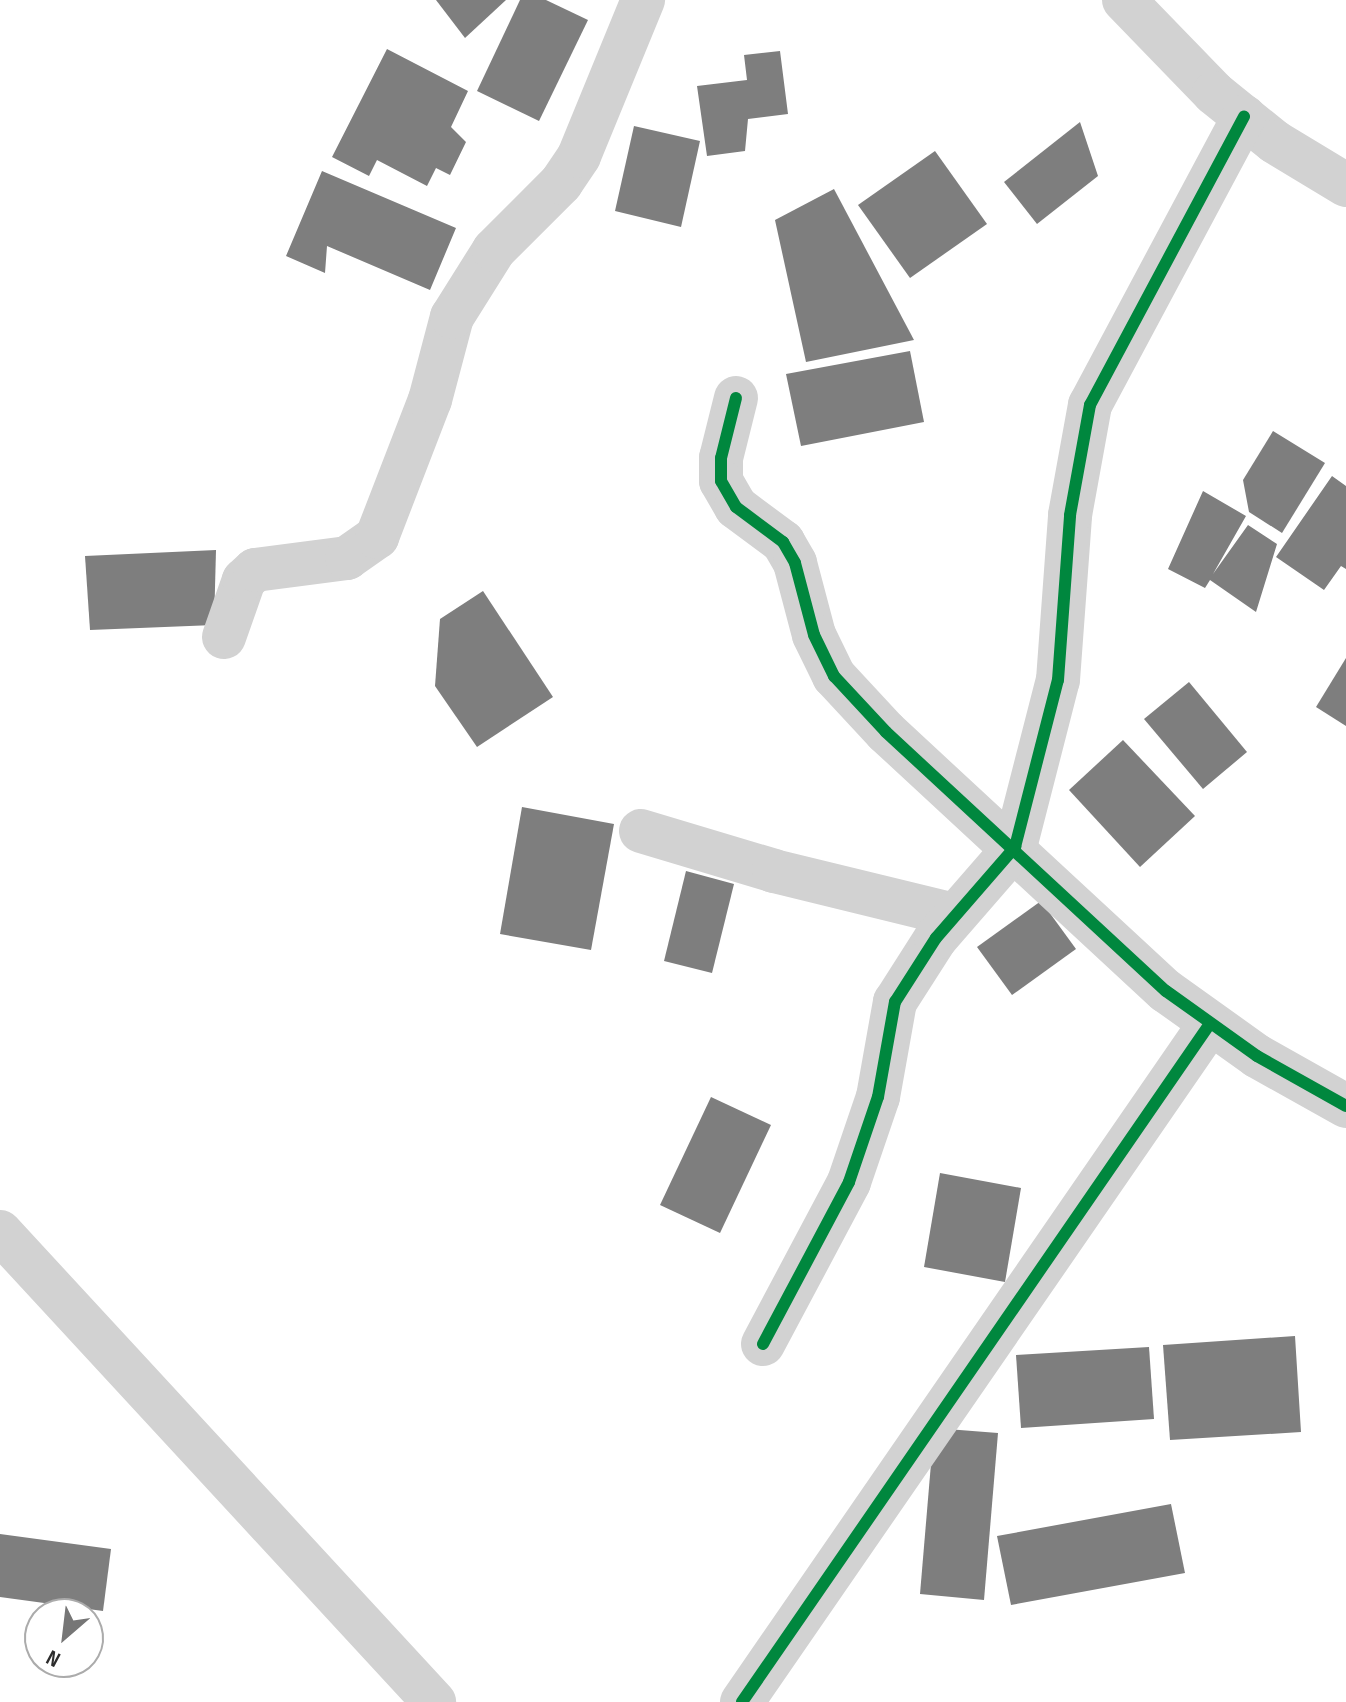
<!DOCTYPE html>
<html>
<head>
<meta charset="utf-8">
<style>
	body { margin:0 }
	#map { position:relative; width:1346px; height:1702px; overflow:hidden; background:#fff; font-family:"Sofia Sans Condensed",sans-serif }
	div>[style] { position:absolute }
	.building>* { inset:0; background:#7e7e7e }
	.minor>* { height:44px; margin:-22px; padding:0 22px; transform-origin:22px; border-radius:22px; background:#d2d2d2 }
	.cycleway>* { height:12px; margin:-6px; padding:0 6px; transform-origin:6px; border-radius:6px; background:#00873e }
	span { translate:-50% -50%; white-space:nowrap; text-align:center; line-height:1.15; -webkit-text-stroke:8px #fff; paint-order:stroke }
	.north { position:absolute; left:24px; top:1598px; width:80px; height:80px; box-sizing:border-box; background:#fff; border:2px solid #ababab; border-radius:50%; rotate:208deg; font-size:22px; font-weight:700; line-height:32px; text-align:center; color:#2d2d2d }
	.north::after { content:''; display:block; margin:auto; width:28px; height:36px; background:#767676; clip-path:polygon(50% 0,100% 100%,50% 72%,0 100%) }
</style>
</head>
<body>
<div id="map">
	<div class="building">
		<div style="clip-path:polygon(436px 0,506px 0,465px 38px)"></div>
		<div style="clip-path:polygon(520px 0,546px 0,588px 20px,539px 121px,477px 91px)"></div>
		<div style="clip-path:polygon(387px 49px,468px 91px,451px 127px,466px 142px,450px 175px,436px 168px,427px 186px,377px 160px,369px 176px,332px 157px)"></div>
		<div style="clip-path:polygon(780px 51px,788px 114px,748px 119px,745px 151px,707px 156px,697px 86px,747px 80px,744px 55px)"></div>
		<div style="clip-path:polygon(1080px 122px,1098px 176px,1037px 224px,1004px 182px)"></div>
		<div style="clip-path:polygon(634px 126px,700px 141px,681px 227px,615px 211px)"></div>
		<div style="clip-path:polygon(935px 151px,987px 224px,910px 278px,858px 205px)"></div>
		<div style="clip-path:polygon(322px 171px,456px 228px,430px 290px,327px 246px,325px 273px,286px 256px)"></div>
		<div style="clip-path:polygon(834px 189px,914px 340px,806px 362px,775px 220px)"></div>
		<div style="clip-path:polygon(910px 351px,924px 422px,801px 446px,786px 374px)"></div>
		<div style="clip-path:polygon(1273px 431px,1325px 463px,1282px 533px,1249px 512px,1243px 480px)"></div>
		<div style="clip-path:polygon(1332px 476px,1346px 486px,1346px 569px,1341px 566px,1324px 590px,1276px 557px)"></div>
		<div style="clip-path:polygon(1203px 491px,1246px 516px,1213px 574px,1248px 525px,1277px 544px,1256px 612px,1210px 580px,1205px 588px,1168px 569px)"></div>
		<div style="clip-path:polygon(216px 550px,214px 625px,90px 630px,85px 556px)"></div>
		<div style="clip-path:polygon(483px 591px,553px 697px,477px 747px,435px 686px,440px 619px)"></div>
		<div style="clip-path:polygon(1346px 658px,1346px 726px,1316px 707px)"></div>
		<div style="clip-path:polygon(1189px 682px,1247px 752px,1203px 789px,1144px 719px)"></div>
		<div style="clip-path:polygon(1123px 740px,1195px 816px,1140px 867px,1069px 790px)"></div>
		<div style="clip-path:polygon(522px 807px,614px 824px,591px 950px,500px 934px)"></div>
		<div style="clip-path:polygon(686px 871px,734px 884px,712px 973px,664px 961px)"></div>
		<div style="clip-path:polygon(1041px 901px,1076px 949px,1012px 995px,977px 947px)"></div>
		<div style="clip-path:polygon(711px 1097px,771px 1125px,720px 1233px,660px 1205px)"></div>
		<div style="clip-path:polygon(940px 1173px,1021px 1188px,1005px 1282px,924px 1267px)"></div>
		<div style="clip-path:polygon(1295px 1336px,1301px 1432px,1170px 1440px,1163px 1345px)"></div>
		<div style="clip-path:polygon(1149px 1347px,1154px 1419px,1021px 1428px,1016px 1355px)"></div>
		<div style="clip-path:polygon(934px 1428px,998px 1433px,984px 1600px,920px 1594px)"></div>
		<div style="clip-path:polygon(1171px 1504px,1185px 1573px,1011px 1605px,997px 1536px)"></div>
		<div style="clip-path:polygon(0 1534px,111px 1549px,103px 1611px,0 1597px)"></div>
	</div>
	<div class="minor">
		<div style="left:1124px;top:0;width:129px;rotate:45.9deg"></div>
		<div style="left:1214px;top:93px;width:78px;rotate:38.8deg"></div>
		<div style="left:1275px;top:142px;width:83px;rotate:31.2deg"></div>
		<div style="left:736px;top:398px;width:62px;rotate:104deg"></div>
		<div style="left:721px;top:458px;width:23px;rotate:90deg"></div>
		<div style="left:721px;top:481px;width:30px;rotate:60deg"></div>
		<div style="left:736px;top:507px;width:59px;rotate:36.7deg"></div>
		<div style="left:783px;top:542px;width:24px;rotate:60deg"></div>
		<div style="left:795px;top:563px;width:74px;rotate:75.2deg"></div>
		<div style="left:814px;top:635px;width:46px;rotate:64deg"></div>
		<div style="left:834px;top:676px;width:76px;rotate:47.1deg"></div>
		<div style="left:886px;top:732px;width:381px;rotate:42.8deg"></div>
		<div style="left:1166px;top:991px;width:112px;rotate:35.5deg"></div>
		<div style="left:1257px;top:1056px;width:102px;rotate:29.3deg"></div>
		<div style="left:224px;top:637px;width:60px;rotate:-70.7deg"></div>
		<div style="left:244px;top:580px;width:15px;rotate:-42deg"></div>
		<div style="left:255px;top:570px;width:93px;rotate:-7.4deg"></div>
		<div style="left:347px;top:558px;width:37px;rotate:-35deg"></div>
		<div style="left:377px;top:537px;width:147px;rotate:-68.9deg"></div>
		<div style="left:430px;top:400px;width:86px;rotate:-75.2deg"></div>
		<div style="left:452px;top:317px;width:79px;rotate:-57.9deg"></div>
		<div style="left:494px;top:250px;width:95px;rotate:-45deg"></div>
		<div style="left:561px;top:183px;width:32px;rotate:-56deg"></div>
		<div style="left:579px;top:156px;width:169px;rotate:-67.7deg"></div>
		<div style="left:641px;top:831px;width:139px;rotate:16.7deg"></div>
		<div style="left:774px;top:871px;width:186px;rotate:13.7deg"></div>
		<div style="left:0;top:1232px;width:640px;rotate:47.28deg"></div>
		<div style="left:763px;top:1344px;width:183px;rotate:-62deg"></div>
		<div style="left:849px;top:1182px;width:90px;rotate:-71.2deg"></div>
		<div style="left:878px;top:1097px;width:97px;rotate:-79.9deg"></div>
		<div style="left:895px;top:1002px;width:76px;rotate:-57.4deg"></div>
		<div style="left:936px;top:938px;width:121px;rotate:-49deg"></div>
		<div style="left:1015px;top:847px;width:172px;rotate:-75.6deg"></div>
		<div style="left:1058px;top:680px;width:165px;rotate:-85.8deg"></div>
		<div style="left:1070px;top:515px;width:112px;rotate:-79.7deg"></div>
		<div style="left:1090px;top:405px;width:327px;rotate:-61.9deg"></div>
		<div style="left:742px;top:1702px;width:822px;rotate:-55.4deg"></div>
	</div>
	<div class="cycleway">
		<div style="left:736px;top:398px;width:62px;rotate:104deg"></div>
		<div style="left:721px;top:458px;width:23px;rotate:90deg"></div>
		<div style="left:721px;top:481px;width:30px;rotate:60deg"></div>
		<div style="left:736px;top:507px;width:59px;rotate:36.7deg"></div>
		<div style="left:783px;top:542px;width:24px;rotate:60deg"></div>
		<div style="left:795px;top:563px;width:74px;rotate:75.2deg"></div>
		<div style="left:814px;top:635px;width:46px;rotate:64deg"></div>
		<div style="left:834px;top:676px;width:76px;rotate:47.1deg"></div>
		<div style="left:886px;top:732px;width:381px;rotate:42.8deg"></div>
		<div style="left:1166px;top:991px;width:112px;rotate:35.5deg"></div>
		<div style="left:1257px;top:1056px;width:102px;rotate:29.3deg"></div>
		<div style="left:763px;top:1344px;width:183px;rotate:-62deg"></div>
		<div style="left:849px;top:1182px;width:90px;rotate:-71.2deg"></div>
		<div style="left:878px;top:1097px;width:97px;rotate:-79.9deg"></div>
		<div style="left:895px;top:1002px;width:76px;rotate:-57.4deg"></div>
		<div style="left:936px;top:938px;width:121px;rotate:-49deg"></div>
		<div style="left:1015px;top:847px;width:172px;rotate:-75.6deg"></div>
		<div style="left:1058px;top:680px;width:165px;rotate:-85.8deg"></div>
		<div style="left:1070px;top:515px;width:112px;rotate:-79.7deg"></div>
		<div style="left:1090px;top:405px;width:327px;rotate:-61.9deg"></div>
		<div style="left:742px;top:1702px;width:822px;rotate:-55.4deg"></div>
	</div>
	<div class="north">N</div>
</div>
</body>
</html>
